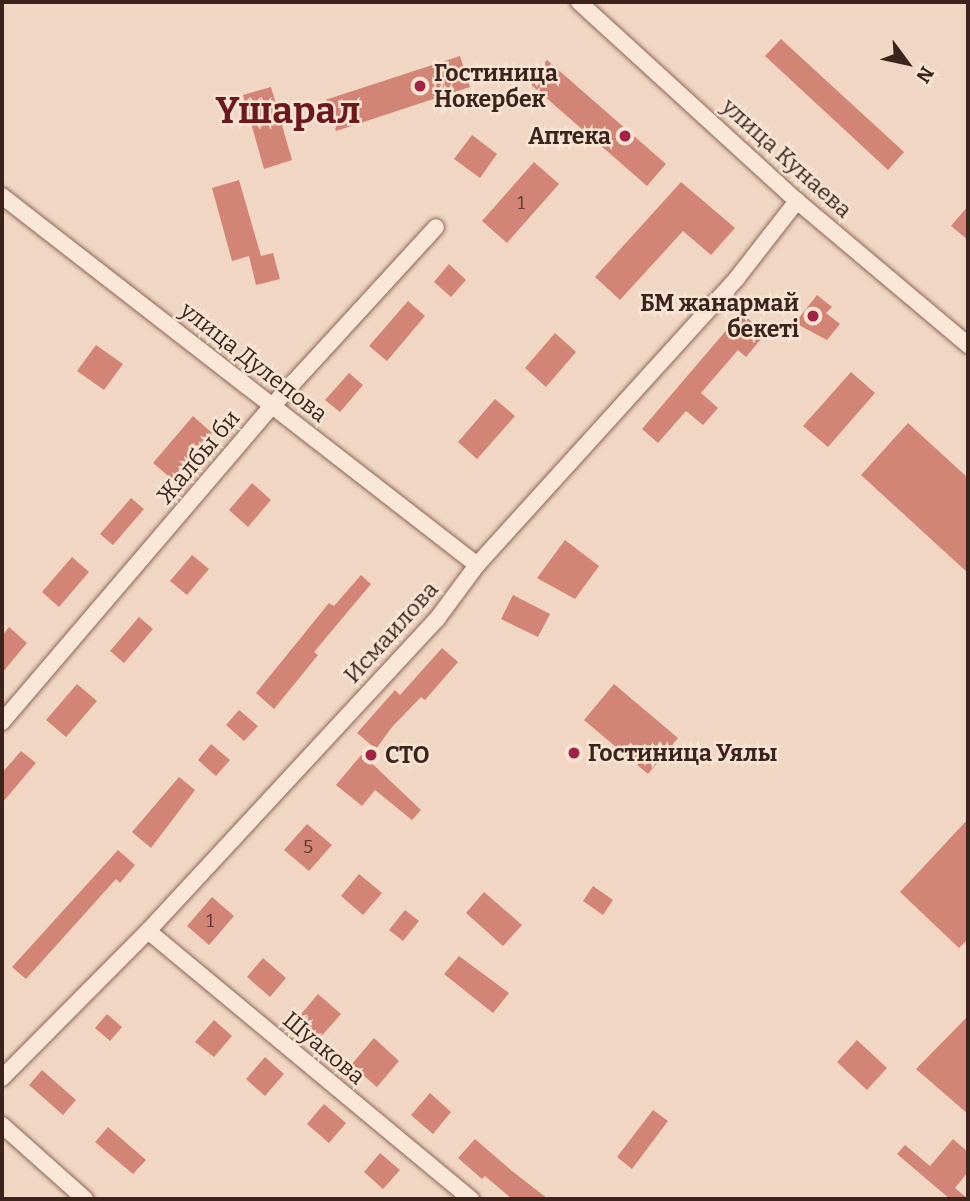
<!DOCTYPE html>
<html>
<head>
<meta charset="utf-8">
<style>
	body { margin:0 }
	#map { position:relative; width:970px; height:1201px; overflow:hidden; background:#f1d7c3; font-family:Bitter,serif }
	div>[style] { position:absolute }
	.building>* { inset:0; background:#d28476 }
	.roads { filter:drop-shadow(0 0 2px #8d6658) drop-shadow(0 0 2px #8d6658) }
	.minor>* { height:16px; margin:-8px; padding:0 8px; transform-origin:8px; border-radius:8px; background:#fbe7d7 }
	.dots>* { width:19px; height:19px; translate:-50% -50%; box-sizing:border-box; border:4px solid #f8e4d3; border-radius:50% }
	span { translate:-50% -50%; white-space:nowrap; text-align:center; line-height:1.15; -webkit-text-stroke:5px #f8e4d3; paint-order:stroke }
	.number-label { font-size:19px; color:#623c33 }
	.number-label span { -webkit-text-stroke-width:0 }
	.poi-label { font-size:23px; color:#3c241d; font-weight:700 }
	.left { translate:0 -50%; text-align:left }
	.right { translate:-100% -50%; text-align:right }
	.street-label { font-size:23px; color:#3c241d }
	.town-label { font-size:37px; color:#6c191d; font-weight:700 }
	.frame { position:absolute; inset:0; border:4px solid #3c241d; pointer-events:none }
	.north { position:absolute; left:872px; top:28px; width:70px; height:70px; -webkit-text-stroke:5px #f8e4d3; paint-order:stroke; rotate:123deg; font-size:19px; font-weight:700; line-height:28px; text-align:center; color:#3c241d }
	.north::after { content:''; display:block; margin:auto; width:24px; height:32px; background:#3c241d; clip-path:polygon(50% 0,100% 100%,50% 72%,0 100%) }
</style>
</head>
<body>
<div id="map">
	<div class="building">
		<div style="clip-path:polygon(781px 39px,904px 152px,888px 170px,765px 56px)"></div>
		<div style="clip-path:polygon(460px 56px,470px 87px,336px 131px,325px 100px)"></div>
		<div style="clip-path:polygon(547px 60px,666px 164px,647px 186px,528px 82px)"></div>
		<div style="clip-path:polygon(271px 87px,292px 160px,264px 169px,243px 95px)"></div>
		<div style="clip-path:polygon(472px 135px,497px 154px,480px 178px,454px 159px)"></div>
		<div style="clip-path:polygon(534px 162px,559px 184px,507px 243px,482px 221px)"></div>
		<div style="clip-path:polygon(239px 180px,261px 256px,273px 253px,280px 279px,256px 285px,249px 256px,232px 261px,212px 188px)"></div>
		<div style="clip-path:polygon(681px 182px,735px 228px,711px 255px,683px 231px,620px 300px,595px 277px)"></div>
		<div style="clip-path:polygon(968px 206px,968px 240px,951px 226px)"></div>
		<div style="clip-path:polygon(449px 264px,466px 280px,451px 297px,434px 282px)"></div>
		<div style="clip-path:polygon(817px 295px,832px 307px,826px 313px,840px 324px,827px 340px,795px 323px)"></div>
		<div style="clip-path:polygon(408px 301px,425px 316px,387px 361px,369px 346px)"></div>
		<div style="clip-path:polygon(741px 313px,766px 333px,746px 357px,738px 350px,701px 393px,718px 408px,703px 425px,686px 411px,658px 443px,642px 429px)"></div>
		<div style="clip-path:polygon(555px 333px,576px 352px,546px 387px,525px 368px)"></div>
		<div style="clip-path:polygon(96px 345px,123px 364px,104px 390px,77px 371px)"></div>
		<div style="clip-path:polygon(851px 372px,875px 393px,828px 447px,803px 426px)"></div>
		<div style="clip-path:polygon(349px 373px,363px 385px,340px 412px,325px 400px)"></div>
		<div style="clip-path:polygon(495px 399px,515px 416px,477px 459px,458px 442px)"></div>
		<div style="clip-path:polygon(193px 416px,212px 433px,172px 479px,153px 463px)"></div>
		<div style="clip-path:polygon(908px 423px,968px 478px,968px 573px,861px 475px)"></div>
		<div style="clip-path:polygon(252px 483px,271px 500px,248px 527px,229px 510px)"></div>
		<div style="clip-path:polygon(131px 498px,144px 509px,113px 545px,100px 534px)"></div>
		<div style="clip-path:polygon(565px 540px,599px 566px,575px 599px,537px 578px)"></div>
		<div style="clip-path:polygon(192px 555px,209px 569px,187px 595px,170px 581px)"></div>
		<div style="clip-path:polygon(72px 557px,89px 572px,59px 607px,42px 592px)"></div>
		<div style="clip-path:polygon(361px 575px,371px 584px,314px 652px,318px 655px,274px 709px,256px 693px,329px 603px,334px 606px)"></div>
		<div style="clip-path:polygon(513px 595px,550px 614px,538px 637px,501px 619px)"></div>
		<div style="clip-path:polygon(139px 617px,153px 629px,124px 663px,110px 651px)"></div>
		<div style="clip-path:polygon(9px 627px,27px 643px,2px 673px,2px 636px)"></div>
		<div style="clip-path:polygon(442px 648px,458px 662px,425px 700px,421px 697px,392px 727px,376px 749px,357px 733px,395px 690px,400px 695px)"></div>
		<div style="clip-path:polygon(77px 684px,97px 701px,66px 737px,46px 720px)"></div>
		<div style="clip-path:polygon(614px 684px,678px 738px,648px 774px,584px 720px)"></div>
		<div style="clip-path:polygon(239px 710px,258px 726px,244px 741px,226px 725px)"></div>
		<div style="clip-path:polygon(211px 744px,230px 760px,216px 776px,198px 760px)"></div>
		<div style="clip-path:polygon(21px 751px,36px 763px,2px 803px,2px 773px)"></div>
		<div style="clip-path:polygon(362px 754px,421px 810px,412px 820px,375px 790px,362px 806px,336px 785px)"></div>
		<div style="clip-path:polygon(179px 777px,195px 790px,151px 848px,132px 832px)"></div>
		<div style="clip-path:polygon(968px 819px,968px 939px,959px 948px,900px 892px)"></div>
		<div style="clip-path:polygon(307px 824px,332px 845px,309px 871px,284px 850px)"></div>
		<div style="clip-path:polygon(118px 850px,135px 865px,120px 883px,116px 879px,26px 979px,12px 967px)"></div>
		<div style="clip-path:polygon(359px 874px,382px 893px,363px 915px,341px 896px)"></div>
		<div style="clip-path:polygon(593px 886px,613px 900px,603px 915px,583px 901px)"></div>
		<div style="clip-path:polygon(484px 892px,522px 925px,503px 946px,466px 913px)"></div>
		<div style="clip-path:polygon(212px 897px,234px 916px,209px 945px,187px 926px)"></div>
		<div style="clip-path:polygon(405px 910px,419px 921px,403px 941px,389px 930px)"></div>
		<div style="clip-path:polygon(459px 956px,509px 993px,493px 1013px,444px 974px)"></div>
		<div style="clip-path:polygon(263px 958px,286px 978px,270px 997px,247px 977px)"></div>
		<div style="clip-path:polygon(318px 994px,341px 1014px,319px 1039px,296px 1020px)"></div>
		<div style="clip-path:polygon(107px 1014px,122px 1027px,110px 1041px,95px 1028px)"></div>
		<div style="clip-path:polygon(968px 1016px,968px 1114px,916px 1069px)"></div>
		<div style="clip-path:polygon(214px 1020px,232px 1036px,214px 1057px,195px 1042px)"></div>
		<div style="clip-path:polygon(374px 1038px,399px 1061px,377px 1087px,351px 1065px)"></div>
		<div style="clip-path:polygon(857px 1040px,887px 1068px,867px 1090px,837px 1062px)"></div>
		<div style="clip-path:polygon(265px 1057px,284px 1074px,265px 1096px,246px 1079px)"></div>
		<div style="clip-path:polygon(42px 1070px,76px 1100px,63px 1115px,29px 1085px)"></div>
		<div style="clip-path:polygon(430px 1093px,451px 1112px,433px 1134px,411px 1115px)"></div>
		<div style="clip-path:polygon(324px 1104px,346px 1123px,329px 1143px,307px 1124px)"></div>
		<div style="clip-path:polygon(653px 1110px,668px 1121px,632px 1169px,617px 1157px)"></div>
		<div style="clip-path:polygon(108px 1127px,146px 1160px,133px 1174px,95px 1142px)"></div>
		<div style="clip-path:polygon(475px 1139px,512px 1171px,548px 1199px,512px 1199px,485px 1176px,482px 1179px,458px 1158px)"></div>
		<div style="clip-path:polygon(953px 1139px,968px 1152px,968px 1172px,955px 1188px,968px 1199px,950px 1199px,897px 1154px,905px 1145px,930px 1166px)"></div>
		<div style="clip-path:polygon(380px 1153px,400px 1170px,383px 1189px,364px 1172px)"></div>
	</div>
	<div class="roads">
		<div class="minor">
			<div style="left:579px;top:2px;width:295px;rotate:42.4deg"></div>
			<div style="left:797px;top:201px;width:224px;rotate:40.1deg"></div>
			<div style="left:2px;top:196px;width:601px;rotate:37.84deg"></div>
			<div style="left:2px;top:722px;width:417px;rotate:-49.5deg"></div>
			<div style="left:273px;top:405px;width:241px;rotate:-47.5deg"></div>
			<div style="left:148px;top:931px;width:420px;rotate:39.7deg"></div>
			<div style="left:2px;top:1078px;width:207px;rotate:-45.2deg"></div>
			<div style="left:148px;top:931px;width:425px;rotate:-47.2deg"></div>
			<div style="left:437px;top:619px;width:67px;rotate:-53.5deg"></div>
			<div style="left:477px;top:565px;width:387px;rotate:-47.8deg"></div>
			<div style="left:737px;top:278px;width:98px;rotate:-52.1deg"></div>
			<div style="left:2px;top:1125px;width:111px;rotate:41.7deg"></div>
		</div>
	</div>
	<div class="dots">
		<div style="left:420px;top:86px;background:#a12345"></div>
		<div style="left:625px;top:136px;background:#a12345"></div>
		<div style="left:813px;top:316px;background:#a12345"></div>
		<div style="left:574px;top:753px;background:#a12345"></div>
		<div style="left:371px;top:755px;background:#a12345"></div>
	</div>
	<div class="number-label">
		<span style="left:521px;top:203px">1</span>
		<span style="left:308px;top:847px">5</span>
		<span style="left:210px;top:921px">1</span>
	</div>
	<div class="poi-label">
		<span class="left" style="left:434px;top:86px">Гостиница<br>Нокербек</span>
		<span class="right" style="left:611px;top:136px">Аптека</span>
		<span class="right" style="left:799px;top:316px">БМ жанармай<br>бекеті</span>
		<span class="left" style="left:588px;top:753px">Гостиница Уялы</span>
		<span class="left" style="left:385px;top:755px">СТО</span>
	</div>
	<div class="street-label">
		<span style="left:787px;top:158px;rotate:42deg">улица Кунаева</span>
		<span style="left:254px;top:362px;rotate:38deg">улица Дулепова</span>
		<span style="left:198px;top:457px;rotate:-50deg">Жалбы би</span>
		<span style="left:391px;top:632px;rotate:-48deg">Исмаилова</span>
		<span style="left:324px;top:1048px;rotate:40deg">Шуакова</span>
	</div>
	<div class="town-label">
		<span style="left:288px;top:111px">Үшарал</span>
	</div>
	<div class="frame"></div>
	<div class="north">N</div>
</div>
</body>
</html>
